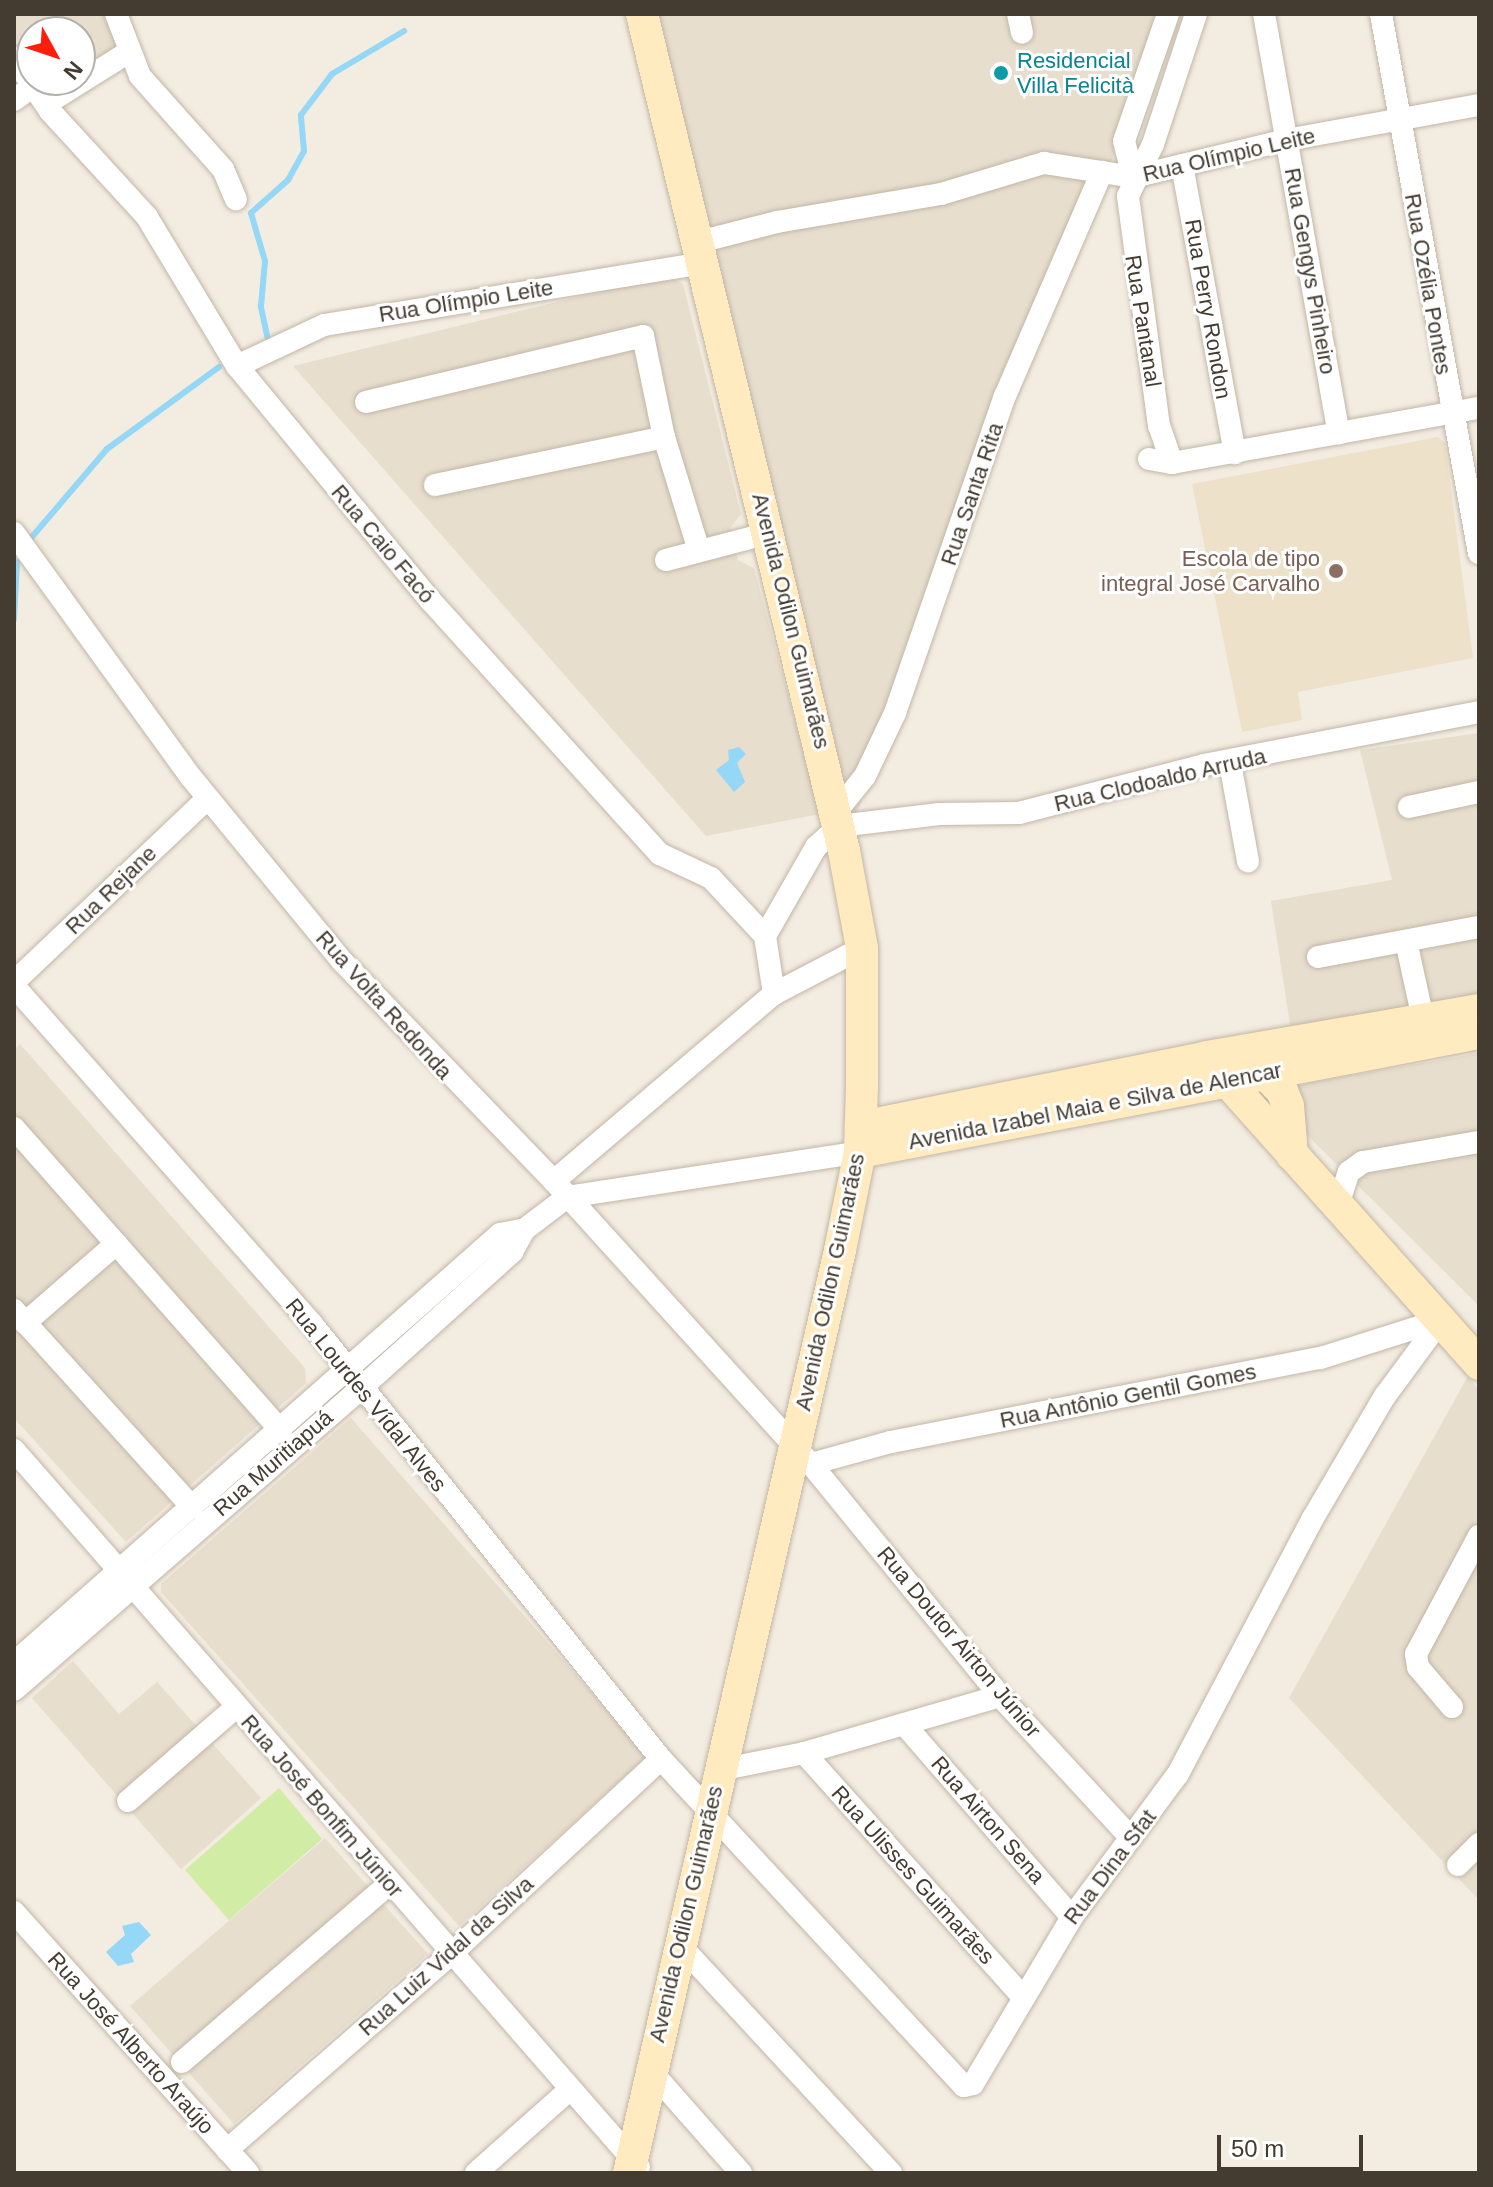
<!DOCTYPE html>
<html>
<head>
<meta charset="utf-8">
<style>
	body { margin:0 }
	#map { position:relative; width:1493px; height:2187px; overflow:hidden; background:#f3ece1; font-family:Arial,sans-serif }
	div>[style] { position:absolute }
	.residential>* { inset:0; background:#e7dece }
	.education>* { inset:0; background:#eee1c9 }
	.green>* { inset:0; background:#d1eca5 }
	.water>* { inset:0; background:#95d7f7 }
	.stream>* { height:6px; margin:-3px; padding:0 3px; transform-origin:3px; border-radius:3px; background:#95d7f7 }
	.roads { filter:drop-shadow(0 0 2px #c1b6a6) drop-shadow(0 0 2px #c1b6a6) }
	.street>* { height:22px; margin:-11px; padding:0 11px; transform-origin:11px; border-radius:11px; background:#fff }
	.secondary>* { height:32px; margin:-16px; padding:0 16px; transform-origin:16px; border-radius:16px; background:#ffebbf }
	.dots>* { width:22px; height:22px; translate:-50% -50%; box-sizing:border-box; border:4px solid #fff; border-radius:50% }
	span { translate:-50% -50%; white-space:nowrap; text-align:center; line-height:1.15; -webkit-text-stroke:6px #fff; paint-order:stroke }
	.culture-label { font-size:22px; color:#0d838f }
	.left { translate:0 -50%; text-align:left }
	.street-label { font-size:22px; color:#443c31 }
	.education-label { font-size:22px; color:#785e54 }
	.right { translate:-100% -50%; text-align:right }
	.frame { position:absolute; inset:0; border:16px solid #443c31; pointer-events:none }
	.north { position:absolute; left:16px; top:16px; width:80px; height:80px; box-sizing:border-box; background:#fff; border:2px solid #b4b1ad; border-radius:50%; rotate:130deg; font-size:22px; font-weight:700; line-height:32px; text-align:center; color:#443c31 }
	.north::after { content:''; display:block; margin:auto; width:28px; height:36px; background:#ff1e0c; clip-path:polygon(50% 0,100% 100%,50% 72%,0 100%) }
	.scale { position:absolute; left:1217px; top:2135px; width:146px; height:36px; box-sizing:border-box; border:4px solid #443c31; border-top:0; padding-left:10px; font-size:24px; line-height:28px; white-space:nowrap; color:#443c31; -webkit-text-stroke:6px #fff; paint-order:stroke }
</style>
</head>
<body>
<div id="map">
	<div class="residential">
		<div style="clip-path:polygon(14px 14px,114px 14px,123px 52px,80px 76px,80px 32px,32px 32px,32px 80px,72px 80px,14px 112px)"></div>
		<div style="clip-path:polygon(650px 14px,1160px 14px,1106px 178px,1078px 237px,854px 821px)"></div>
		<div style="clip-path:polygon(668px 275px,683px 284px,741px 514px,730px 528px,738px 560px,754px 568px,820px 814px,706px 836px,293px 366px)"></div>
		<div style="clip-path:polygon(1479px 733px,1479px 997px,1291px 1031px,1271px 901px,1392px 880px,1360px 750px)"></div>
		<div style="clip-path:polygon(20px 1044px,305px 1368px,306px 1383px,126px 1542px,14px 1418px,14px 1049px)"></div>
		<div style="clip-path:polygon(1479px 1053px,1479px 1306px,1305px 1133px,1298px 1085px)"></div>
		<div style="clip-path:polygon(1468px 1376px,1479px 1390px,1479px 1900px,1289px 1698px)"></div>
		<div style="clip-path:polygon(351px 1418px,647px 1756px,459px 1926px,161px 1592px,161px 1584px)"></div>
		<div style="clip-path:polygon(73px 1661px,119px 1714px,157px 1682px,200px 1730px,212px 1721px,224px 1734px,213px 1744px,261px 1798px,181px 1869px,32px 1698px)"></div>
		<div style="clip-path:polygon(325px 1838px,428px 1954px,234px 2124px,130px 2006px)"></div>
	</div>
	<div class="education">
		<div style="clip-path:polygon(1438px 437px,1445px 443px,1473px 658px,1298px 692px,1302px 720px,1242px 732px,1192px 484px)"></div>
	</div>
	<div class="green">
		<div style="clip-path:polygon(279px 1788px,322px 1839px,229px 1920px,185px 1870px)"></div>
	</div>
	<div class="water">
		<div style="clip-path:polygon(739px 747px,746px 754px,737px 763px,745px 782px,734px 792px,716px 770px,729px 760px,728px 750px)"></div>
		<div style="clip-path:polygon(139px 1922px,151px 1935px,131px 1954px,134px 1962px,118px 1966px,106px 1952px,125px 1935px,122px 1926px)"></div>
	</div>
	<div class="stream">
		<div style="left:268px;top:340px;width:35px;rotate:-102deg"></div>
		<div style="left:261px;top:306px;width:45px;rotate:-84.9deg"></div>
		<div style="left:265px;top:261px;width:50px;rotate:-106.3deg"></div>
		<div style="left:251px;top:213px;width:50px;rotate:-41.7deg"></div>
		<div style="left:288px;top:180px;width:33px;rotate:-61deg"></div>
		<div style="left:304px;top:151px;width:36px;rotate:-95deg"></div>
		<div style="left:301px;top:115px;width:51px;rotate:-52.9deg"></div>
		<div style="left:332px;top:74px;width:84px;rotate:-30.8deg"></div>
		<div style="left:31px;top:538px;width:117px;rotate:-49.5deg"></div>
		<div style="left:107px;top:449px;width:139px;rotate:-36.2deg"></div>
		<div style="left:14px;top:619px;width:57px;rotate:-87deg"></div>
	</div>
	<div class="roads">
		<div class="street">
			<div style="left:116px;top:14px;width:66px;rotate:68.8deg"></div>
			<div style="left:140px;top:76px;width:125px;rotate:48.3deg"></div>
			<div style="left:223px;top:169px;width:33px;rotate:67deg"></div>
			<div style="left:1018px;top:14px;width:19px;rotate:78deg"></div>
			<div style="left:1264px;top:14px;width:426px;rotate:79.9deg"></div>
			<div style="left:1381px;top:14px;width:548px;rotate:79.7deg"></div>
			<div style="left:14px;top:58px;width:64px;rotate:55.8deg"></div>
			<div style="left:50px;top:111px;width:144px;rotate:47.5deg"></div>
			<div style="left:147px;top:217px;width:174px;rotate:58.9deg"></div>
			<div style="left:237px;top:366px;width:305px;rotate:50.5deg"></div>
			<div style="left:431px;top:601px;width:341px;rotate:47.9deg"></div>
			<div style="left:660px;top:854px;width:56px;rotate:25.2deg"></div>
			<div style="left:711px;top:878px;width:79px;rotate:47deg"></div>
			<div style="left:765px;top:936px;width:59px;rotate:81.2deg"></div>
			<div style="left:14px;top:100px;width:24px;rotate:-36deg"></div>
			<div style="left:46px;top:104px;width:96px;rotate:-32.2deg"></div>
			<div style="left:1182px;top:165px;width:293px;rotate:79.6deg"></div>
			<div style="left:1133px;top:177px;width:37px;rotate:-104deg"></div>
			<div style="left:1124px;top:141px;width:134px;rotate:-70.9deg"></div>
			<div style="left:699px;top:242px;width:81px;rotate:-14.4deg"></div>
			<div style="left:777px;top:222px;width:166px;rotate:-9.7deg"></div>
			<div style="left:941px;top:194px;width:108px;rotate:-16.8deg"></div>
			<div style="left:1044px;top:163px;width:90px;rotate:8.9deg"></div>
			<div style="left:1133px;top:177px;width:157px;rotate:-13.6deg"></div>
			<div style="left:1286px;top:140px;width:196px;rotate:-10.3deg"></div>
			<div style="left:237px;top:366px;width:96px;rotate:-25.2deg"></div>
			<div style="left:324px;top:325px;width:385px;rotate:-9.3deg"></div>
			<div style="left:366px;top:402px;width:285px;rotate:-13.4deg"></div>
			<div style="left:643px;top:336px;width:103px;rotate:78.3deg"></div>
			<div style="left:664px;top:437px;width:119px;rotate:72.9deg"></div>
			<div style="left:1149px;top:459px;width:23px;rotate:10deg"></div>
			<div style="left:1172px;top:463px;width:312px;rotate:-10.2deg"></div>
			<div style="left:1172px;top:463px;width:39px;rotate:-109deg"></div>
			<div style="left:1159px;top:426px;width:232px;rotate:-97.7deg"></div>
			<div style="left:1128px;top:196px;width:58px;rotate:-64.3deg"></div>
			<div style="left:1153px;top:144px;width:137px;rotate:-71.7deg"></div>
			<div style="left:435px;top:485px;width:234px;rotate:-11.8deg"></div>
			<div style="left:14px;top:533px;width:300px;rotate:54.1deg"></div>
			<div style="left:190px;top:776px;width:241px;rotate:50.6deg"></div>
			<div style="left:343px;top:962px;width:304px;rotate:46.1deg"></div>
			<div style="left:554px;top:1181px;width:382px;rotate:47.8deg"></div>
			<div style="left:811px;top:1464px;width:299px;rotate:50.8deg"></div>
			<div style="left:1000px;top:1696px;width:190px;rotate:47.3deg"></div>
			<div style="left:666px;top:560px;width:106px;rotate:-14.7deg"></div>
			<div style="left:1230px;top:763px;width:100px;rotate:79.6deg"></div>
			<div style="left:1409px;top:807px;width:72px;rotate:-12.1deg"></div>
			<div style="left:836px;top:812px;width:46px;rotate:-51.1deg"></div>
			<div style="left:865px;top:776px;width:70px;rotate:-64.5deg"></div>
			<div style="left:895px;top:713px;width:336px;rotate:-70.9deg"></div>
			<div style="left:1005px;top:396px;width:244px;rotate:-66.6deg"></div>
			<div style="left:765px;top:936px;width:103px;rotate:-60.2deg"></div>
			<div style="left:816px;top:847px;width:31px;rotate:-42deg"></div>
			<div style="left:839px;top:826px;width:101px;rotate:-6.8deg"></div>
			<div style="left:939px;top:814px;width:80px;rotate:-0.7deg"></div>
			<div style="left:1019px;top:813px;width:191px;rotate:-14.5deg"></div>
			<div style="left:1204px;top:765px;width:280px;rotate:-10.9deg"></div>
			<div style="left:1406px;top:941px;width:80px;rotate:77.7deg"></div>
			<div style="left:1318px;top:957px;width:164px;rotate:-10.6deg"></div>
			<div style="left:14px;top:982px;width:267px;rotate:-43.5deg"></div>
			<div style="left:14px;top:986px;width:451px;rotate:48.6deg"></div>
			<div style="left:312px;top:1324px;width:558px;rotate:51.26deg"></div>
			<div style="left:661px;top:1759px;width:446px;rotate:47.2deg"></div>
			<div style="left:964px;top:2086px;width:9px;rotate:-13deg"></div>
			<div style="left:973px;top:2084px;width:194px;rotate:-59.3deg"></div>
			<div style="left:1072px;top:1917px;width:178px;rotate:-53.5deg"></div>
			<div style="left:1178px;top:1774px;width:289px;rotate:-62.2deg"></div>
			<div style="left:1313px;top:1518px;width:142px;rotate:-59.5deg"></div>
			<div style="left:1385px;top:1396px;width:94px;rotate:-53.6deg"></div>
			<div style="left:14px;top:1128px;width:404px;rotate:48.6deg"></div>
			<div style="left:554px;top:1181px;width:289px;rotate:-40.4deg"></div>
			<div style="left:774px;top:994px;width:99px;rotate:-27.6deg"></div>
			<div style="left:1338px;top:1205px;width:35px;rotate:-72deg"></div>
			<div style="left:1349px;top:1172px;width:17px;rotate:-36deg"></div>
			<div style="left:1363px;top:1162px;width:118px;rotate:-9.8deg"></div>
			<div style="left:14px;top:1310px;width:266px;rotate:47.9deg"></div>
			<div style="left:25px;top:1323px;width:121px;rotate:-41deg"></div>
			<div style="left:14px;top:1450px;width:951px;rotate:48.92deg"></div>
			<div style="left:811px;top:1464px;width:83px;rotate:-15.4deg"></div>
			<div style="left:891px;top:1442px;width:438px;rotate:-11.1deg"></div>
			<div style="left:1321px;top:1358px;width:126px;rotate:-17.6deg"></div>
			<div style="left:14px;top:1663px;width:648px;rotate:-41.44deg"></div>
			<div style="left:500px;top:1234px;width:25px;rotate:-11deg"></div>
			<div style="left:14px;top:1690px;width:459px;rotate:-41deg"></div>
			<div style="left:360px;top:1389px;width:205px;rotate:-42deg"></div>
			<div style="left:512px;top:1252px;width:26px;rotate:-61deg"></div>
			<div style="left:525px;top:1229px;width:53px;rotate:-37.3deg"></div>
			<div style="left:567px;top:1197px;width:296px;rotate:-8.7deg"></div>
			<div style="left:1452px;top:1707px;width:52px;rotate:-130.4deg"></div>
			<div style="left:1418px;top:1667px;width:13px;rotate:-99deg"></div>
			<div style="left:1416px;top:1654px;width:134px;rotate:-61.9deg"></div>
			<div style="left:904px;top:1724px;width:256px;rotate:49deg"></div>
			<div style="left:804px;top:1753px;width:328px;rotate:48.1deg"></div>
			<div style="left:719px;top:1770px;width:87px;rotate:-11.3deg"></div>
			<div style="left:804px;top:1753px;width:204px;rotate:-16.2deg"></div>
			<div style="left:128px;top:1801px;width:143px;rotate:-41deg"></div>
			<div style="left:1458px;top:1865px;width:30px;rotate:-45deg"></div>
			<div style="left:14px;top:1912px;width:351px;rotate:48.1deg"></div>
			<div style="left:679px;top:1944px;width:312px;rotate:47.2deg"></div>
			<div style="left:182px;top:2062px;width:274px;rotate:-40.7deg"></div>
			<div style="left:651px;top:2071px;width:136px;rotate:48.6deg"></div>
			<div style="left:227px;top:2150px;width:296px;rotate:-41.2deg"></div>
			<div style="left:450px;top:1955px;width:288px;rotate:-42.9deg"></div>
			<div style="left:476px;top:2173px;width:125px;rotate:-41.7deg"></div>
		</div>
		<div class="secondary">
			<div style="left:1252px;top:1060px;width:43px;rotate:45.9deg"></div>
			<div style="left:1282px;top:1091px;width:16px;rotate:68deg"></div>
			<div style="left:1288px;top:1106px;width:49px;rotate:85.3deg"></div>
			<div style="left:1212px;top:1064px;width:402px;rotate:48.3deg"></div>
			<div style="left:861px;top:1127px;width:353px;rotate:-11.4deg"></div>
			<div style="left:1207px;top:1057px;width:276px;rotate:-9.8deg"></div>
			<div style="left:860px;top:1152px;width:630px;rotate:-10.88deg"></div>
			<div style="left:629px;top:2173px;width:947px;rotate:-77.12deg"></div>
			<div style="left:840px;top:1250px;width:100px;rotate:-78.5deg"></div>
			<div style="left:860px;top:1152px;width:66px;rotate:-88.3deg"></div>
			<div style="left:862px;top:1086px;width:138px;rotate:-90deg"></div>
			<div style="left:862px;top:948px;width:99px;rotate:-100.5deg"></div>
			<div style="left:844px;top:851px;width:861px;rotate:-103.57deg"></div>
		</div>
	</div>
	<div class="dots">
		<div style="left:1001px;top:73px;background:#0f9aa8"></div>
		<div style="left:1336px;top:571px;background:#8d6e63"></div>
	</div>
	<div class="culture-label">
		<span class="left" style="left:1017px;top:73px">Residencial<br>Villa Felicità</span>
	</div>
	<div class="street-label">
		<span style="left:1229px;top:155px;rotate:-13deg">Rua Olímpio Leite</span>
		<span style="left:1310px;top:271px;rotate:80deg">Rua Gengys Pinheiro</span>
		<span style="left:1428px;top:284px;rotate:80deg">Rua Ozélia Pontes</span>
		<span style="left:466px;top:301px;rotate:-9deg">Rua Olímpio Leite</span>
		<span style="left:1208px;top:309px;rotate:80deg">Rua Perry Rondon</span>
		<span style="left:1143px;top:321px;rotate:81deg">Rua Pantanal</span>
		<span style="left:972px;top:494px;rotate:-71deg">Rua Santa Rita</span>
		<span style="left:383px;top:544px;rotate:50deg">Rua Caio Facó</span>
		<span style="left:791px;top:621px;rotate:76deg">Avenida Odilon Guimarães</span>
		<span style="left:1160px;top:780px;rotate:-13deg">Rua Clodoaldo Arruda</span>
		<span style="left:111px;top:890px;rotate:-44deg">Rua Rejane</span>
		<span style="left:384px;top:1005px;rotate:48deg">Rua Volta Redonda</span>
		<span style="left:1095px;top:1106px;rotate:-11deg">Avenida Izabel Maia e Silva de Alencar</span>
		<span style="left:830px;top:1282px;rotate:-78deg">Avenida Odilon Guimarães</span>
		<span style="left:366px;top:1395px;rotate:51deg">Rua Lourdes Vídal Alves</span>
		<span style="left:1128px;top:1396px;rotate:-11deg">Rua Antônio Gentil Gomes</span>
		<span style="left:273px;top:1463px;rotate:-41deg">Rua Muritiapuá</span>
		<span style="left:959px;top:1642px;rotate:50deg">Rua Doutor Airton Júnior</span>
		<span style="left:322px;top:1806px;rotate:49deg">Rua José Bonfim Júnior</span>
		<span style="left:988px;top:1820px;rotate:49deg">Rua Airton Sena</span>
		<span style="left:1110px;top:1867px;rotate:-53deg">Rua Dina Sfat</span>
		<span style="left:913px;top:1875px;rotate:48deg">Rua Ulisses Guimarães</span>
		<span style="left:686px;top:1914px;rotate:-77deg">Avenida Odilon Guimarães</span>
		<span style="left:446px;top:1956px;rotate:-42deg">Rua Luiz Vidal da Silva</span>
		<span style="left:131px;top:2043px;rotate:48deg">Rua José Alberto Araújo</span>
	</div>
	<div class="education-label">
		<span class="right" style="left:1320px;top:571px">Escola de tipo<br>integral José Carvalho</span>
	</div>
	<div class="frame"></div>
	<div class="north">N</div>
	<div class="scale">50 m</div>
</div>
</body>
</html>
